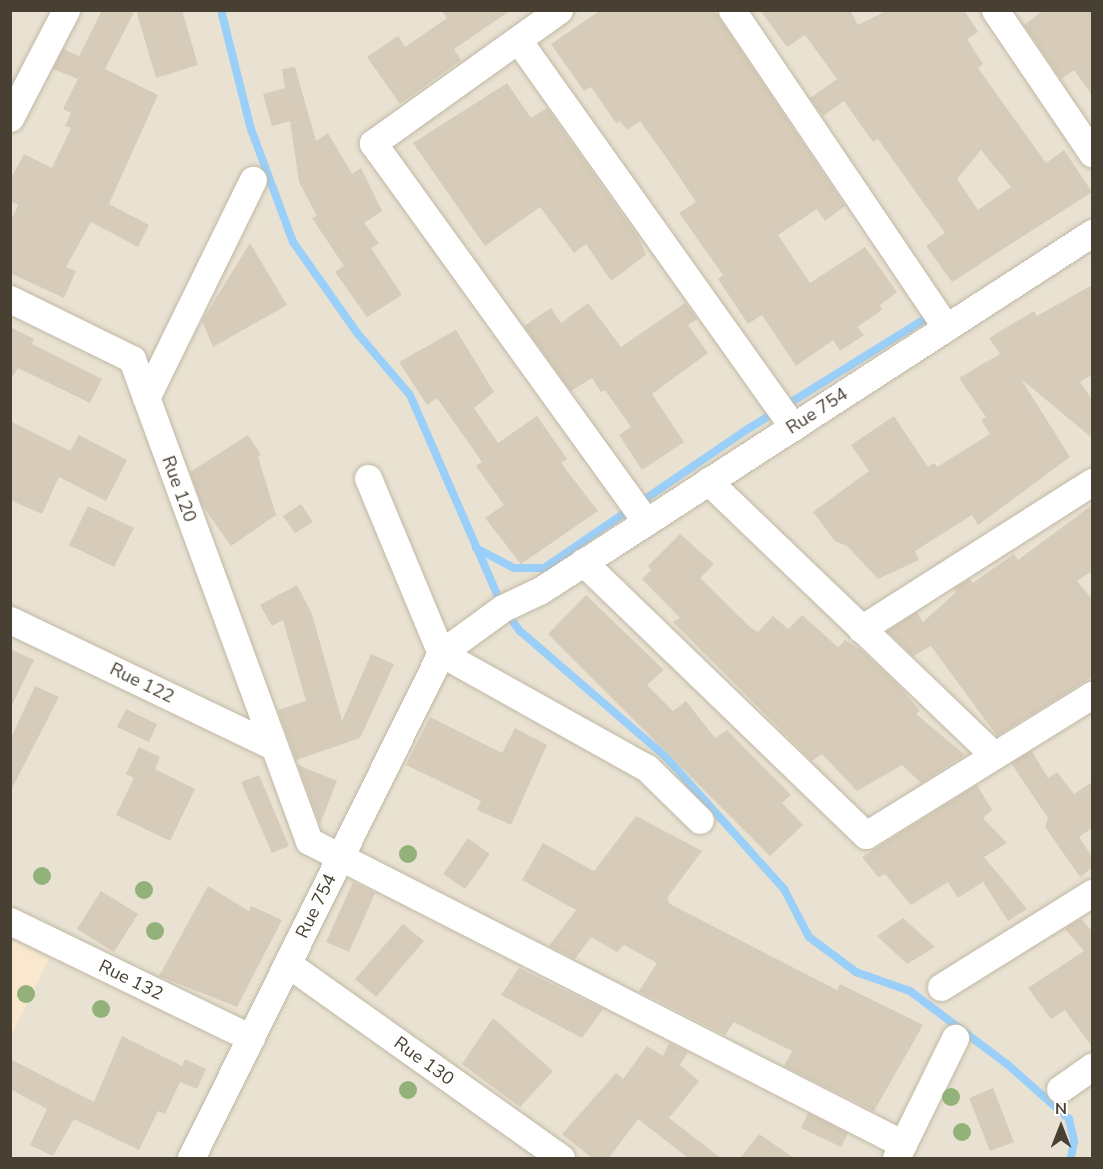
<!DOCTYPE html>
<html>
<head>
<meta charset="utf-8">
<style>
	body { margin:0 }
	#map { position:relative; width:1103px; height:1169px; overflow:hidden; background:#f4f0e5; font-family:"Nunito Sans",sans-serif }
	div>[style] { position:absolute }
	.residential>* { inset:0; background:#e9e2d2 }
	.commercial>* { inset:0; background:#f9e8cd }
	.stream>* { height:8px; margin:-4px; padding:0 4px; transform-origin:4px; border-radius:4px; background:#99cff9 }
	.building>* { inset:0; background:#d7ccb9 }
	.roads { filter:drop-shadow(0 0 2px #c1b8a6) drop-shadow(0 0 2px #c1b8a6) }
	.minor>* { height:27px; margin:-13.5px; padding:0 13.5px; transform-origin:13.5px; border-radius:13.5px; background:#fff }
	.trees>* { width:18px; height:18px; margin:-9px; border-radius:50%; background:#92b279 }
	span { translate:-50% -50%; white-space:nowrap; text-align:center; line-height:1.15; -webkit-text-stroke:5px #fff; paint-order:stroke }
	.street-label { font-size:18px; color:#484033 }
	.frame { position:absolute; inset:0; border:12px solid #484033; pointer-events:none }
	.north { position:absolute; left:1031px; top:1097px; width:60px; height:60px; -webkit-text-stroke:4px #fff; paint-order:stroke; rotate:0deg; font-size:16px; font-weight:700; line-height:24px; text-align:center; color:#484033 }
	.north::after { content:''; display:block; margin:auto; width:21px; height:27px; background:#484033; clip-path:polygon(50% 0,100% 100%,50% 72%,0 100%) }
</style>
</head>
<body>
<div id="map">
	<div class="residential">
		<div style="clip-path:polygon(11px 11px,1092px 11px,1092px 1158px,11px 1158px)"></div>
	</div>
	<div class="commercial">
		<div style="clip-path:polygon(11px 940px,49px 959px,11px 1035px)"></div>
	</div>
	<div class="stream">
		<div style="left:221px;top:10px;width:123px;rotate:75.9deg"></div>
		<div style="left:251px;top:129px;width:121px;rotate:69.6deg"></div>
		<div style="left:293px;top:242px;width:113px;rotate:54.8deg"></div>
		<div style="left:358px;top:334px;width:80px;rotate:49.6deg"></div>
		<div style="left:410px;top:395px;width:232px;rotate:66.4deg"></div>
		<div style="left:503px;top:608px;width:29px;rotate:54deg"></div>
		<div style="left:520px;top:631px;width:191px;rotate:40.8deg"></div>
		<div style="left:665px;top:756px;width:178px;rotate:48.2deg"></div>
		<div style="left:784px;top:889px;width:54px;rotate:62.5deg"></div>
		<div style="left:809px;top:937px;width:59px;rotate:36.7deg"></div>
		<div style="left:856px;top:972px;width:57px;rotate:19.4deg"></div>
		<div style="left:910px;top:991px;width:121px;rotate:37deg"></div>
		<div style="left:1007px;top:1064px;width:83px;rotate:41.6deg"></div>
		<div style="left:1069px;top:1119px;width:23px;rotate:77deg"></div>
		<div style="left:1074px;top:1141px;width:17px;rotate:100deg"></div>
		<div style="left:476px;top:548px;width:43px;rotate:27.8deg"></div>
		<div style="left:514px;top:568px;width:30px"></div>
		<div style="left:544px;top:568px;width:247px;rotate:-34.3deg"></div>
		<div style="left:748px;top:429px;width:216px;rotate:-31.9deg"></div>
	</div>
	<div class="building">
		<div style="clip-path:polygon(102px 10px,135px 10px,105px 69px,158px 95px,109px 204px,149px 225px,138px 247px,91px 222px,66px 267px,76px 271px,64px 298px,10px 273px,11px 220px,18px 205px,10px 201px,10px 180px,24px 154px,52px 168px,71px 128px,65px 126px,71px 113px,63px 109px,78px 79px,53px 69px,63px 49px,79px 56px)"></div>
		<div style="clip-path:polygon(136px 10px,182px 10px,198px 65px,156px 78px)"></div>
		<div style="clip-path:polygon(441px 10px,511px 10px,454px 49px,461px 60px,400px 104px,367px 57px,398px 36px,405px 47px,447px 18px)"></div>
		<div style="clip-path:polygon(601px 10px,714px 10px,845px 206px,825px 221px,817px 209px,778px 235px,810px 283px,865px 247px,897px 292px,880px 305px,882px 310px,857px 327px,864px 335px,840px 351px,833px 340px,796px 366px,762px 315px,748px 324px,718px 279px,723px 275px,679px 213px,696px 202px,668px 160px,640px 121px,627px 130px,620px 121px,616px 123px,591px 87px,584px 91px,551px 44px)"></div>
		<div style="clip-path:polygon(evenodd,760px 10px,850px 10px,858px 25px,888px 10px,964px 10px,978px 32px,967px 39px,983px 64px,978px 68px,1046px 163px,1064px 150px,1092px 192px,952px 282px,926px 246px,945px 233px,878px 139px,873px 142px,844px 101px,823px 116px,810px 98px,837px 79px,805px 35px,787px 47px,760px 10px,981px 150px,1011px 187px,978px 210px,957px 179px,981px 150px)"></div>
		<div style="clip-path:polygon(1044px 10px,1092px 10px,1092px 95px,1074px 70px,1061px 79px,1024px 25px)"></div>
		<div style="clip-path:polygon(295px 67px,316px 141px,328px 133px,352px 174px,361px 168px,382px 211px,364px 223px,379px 243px,371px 248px,402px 295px,367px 317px,335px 272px,344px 266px,312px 218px,317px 216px,299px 182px,290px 121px,272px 126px,263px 94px,285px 88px,282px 69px)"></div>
		<div style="clip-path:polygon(507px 83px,531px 118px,547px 108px,639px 238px,646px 255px,611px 281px,586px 244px,574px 253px,540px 207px,485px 246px,413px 143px)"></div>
		<div style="clip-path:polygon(250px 243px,287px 305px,213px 347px,202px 321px)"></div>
		<div style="clip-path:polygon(1092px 285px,1092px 375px,1080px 382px,1092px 399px,1092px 438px,1021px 379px,1070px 457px,978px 525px,972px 515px,915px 551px,919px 560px,878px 579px,847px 546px,835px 541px,813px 512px,869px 471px,851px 445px,894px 416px,928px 467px,934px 463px,937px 467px,990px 434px,981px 420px,986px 417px,959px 378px,1000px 354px,989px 338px,1034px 311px,1037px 316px)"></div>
		<div style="clip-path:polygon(588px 303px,621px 347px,685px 303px,697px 319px,688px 325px,708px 353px,652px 394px,684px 442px,642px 470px,619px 435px,631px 427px,605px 390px,601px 392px,592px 378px,571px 391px,524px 326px,551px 308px,561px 323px)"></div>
		<div style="clip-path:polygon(10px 327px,34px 339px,32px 344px,102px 379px,90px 403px,18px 368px,10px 381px)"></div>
		<div style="clip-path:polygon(456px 330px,494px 392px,474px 408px,498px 443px,537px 416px,567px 459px,561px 463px,598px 511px,521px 564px,485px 518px,504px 505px,476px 466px,482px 462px,437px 398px,427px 405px,399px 362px)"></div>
		<div style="clip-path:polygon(10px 421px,70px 451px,79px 435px,127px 460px,106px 501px,59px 477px,42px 514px,10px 500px)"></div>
		<div style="clip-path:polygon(248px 435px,261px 455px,258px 457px,276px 515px,231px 546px,202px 505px,190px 472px)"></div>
		<div style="clip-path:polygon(301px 504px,313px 522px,295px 533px,283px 516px)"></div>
		<div style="clip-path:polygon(1092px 505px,1092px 571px,1077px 581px,1092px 599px,1092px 677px,997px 736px,931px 646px,913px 656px,887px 631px,917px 612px,923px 622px,956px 592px,954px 588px,969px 579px,973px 583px,1014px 554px,1018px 560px)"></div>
		<div style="clip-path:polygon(88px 506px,134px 528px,114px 567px,69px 545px)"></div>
		<div style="clip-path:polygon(680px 534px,714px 564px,700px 578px,751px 628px,758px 632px,773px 616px,788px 629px,802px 615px,838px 647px,845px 640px,860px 649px,900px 687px,920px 711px,916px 714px,965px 755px,921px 783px,902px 765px,857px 791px,822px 754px,812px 761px,673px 622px,680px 618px,642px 579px,651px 570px,648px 566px)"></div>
		<div style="clip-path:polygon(297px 585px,312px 614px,342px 721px,371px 654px,394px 664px,360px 738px,296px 760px,278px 710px,306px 701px,283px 620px,272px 626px,260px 605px)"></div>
		<div style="clip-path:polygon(586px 595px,664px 670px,647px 685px,673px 711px,686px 701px,715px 738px,727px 730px,791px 795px,782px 803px,803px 825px,770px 856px,548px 634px)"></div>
		<div style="clip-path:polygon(10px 649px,34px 660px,10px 709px)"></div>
		<div style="clip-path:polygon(35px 686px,59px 697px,10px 792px,10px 740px)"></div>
		<div style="clip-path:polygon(126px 709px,157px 724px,149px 742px,117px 727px)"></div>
		<div style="clip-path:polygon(430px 717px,502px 753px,515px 728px,547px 745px,511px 825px,477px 810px,481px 801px,406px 765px)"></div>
		<div style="clip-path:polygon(139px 747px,160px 757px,155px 769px,195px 789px,170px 841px,116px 815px,134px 778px,126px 774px)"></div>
		<div style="clip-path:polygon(1032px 751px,1048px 778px,1057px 772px,1074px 794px,1092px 782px,1092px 828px,1079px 837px,1092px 857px,1092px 868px,1080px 877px,1045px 827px,1048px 818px,1011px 763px)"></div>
		<div style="clip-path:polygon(298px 765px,337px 781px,320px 824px)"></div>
		<div style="clip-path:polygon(259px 775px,289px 846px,272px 853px,241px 782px)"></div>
		<div style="clip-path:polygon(977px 785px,992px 810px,983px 818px,1007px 843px,984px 857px,1027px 909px,1008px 921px,983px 882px,958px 898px,948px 882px,911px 905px,885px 874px,878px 877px,862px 857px)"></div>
		<div style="clip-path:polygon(636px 816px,702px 851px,667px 898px,670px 904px,837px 990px,840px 984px,923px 1025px,874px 1111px,784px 1066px,792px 1051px,734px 1022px,725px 1035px,639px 991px,657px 963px,624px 945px,617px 952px,591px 937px,575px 959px,549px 946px,576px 910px,522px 880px,543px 843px,594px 871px)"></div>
		<div style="clip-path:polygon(468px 838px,490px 854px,465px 889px,443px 874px)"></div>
		<div style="clip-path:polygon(353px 882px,375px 893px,349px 952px,326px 942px)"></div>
		<div style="clip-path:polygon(208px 886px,249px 911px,251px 906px,282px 920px,237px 1007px,159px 976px)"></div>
		<div style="clip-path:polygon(101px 891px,138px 914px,114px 952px,77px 929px)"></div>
		<div style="clip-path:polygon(903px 918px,935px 947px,907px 964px,877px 936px)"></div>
		<div style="clip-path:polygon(1081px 919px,1092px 931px,1092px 1047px,1065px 1010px,1051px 1019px,1028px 988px,1084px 951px,1065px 929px)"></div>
		<div style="clip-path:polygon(403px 924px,424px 941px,376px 997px,355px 979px)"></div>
		<div style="clip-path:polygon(519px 968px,603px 1009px,582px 1038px,501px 995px)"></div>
		<div style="clip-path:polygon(493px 1018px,553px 1071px,520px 1107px,462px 1064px)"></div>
		<div style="clip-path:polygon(122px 1036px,182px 1066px,185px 1059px,206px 1069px,197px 1089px,180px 1082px,165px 1114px,158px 1111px,139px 1150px,74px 1119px,53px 1156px,30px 1145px,47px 1109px,10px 1089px,10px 1059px,94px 1102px)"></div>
		<div style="clip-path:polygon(669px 1043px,688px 1052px,680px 1065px,699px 1081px,669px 1118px,721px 1158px,688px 1158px,638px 1119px,609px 1158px,592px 1158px,562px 1134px,616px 1073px,623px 1079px,647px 1046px,663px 1056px)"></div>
		<div style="clip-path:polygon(993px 1088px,1014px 1142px,990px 1151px,969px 1098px)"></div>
		<div style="clip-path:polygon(808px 1113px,848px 1133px,841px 1147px,801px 1128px)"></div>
		<div style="clip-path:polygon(759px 1134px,794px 1158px,740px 1158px)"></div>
	</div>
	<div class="roads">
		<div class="minor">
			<div style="left:559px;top:10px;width:229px;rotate:144.4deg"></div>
			<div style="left:373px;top:143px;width:467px;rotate:54.2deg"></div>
			<div style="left:732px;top:10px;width:382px;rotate:56deg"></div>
			<div style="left:995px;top:10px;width:173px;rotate:55.9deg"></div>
			<div style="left:518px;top:40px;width:475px;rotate:54.6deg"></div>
			<div style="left:10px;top:118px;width:122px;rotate:-62.6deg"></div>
			<div style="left:10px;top:299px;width:136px;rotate:26.2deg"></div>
			<div style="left:132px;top:359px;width:513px;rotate:69.84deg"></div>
			<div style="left:309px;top:841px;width:667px;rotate:27.03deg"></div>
			<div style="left:146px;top:398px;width:243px;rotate:-63.9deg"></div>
			<div style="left:368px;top:478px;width:190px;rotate:67.4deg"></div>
			<div style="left:441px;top:653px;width:236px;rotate:29.2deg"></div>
			<div style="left:647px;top:768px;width:74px;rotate:44.5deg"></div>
			<div style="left:708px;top:481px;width:396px;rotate:43.8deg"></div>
			<div style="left:583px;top:562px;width:393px;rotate:44deg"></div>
			<div style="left:866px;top:835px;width:266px;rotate:-31.8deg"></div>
			<div style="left:10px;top:620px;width:292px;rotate:25.6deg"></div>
			<div style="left:861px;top:629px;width:274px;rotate:-32.5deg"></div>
			<div style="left:10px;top:921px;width:268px;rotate:25.9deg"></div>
			<div style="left:288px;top:964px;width:335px;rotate:35.4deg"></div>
			<div style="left:941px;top:987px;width:178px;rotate:-31.9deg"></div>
			<div style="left:1060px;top:1089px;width:39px;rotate:-35deg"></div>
			<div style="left:191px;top:1158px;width:563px;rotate:-63.66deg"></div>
			<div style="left:441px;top:653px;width:77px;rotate:-36deg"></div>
			<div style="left:503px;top:608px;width:42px;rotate:-25.3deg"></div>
			<div style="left:541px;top:590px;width:657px;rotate:-32.94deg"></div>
			<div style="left:896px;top:1158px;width:134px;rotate:-63.8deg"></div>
		</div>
	</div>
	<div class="trees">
		<div style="left:408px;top:854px"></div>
		<div style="left:42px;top:876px"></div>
		<div style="left:144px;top:890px"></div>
		<div style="left:155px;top:931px"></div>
		<div style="left:26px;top:994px"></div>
		<div style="left:101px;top:1009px"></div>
		<div style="left:408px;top:1090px"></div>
		<div style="left:951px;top:1097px"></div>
		<div style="left:962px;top:1132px"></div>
	</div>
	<div class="street-label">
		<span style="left:817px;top:411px;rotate:-33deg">Rue 754</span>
		<span style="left:179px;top:489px;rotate:70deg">Rue 120</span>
		<span style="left:142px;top:683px;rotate:26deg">Rue 122</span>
		<span style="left:316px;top:906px;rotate:-64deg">Rue 754</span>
		<span style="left:131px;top:980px;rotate:26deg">Rue 132</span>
		<span style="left:424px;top:1061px;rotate:36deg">Rue 130</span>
	</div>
	<div class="frame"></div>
	<div class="north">N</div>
</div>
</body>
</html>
